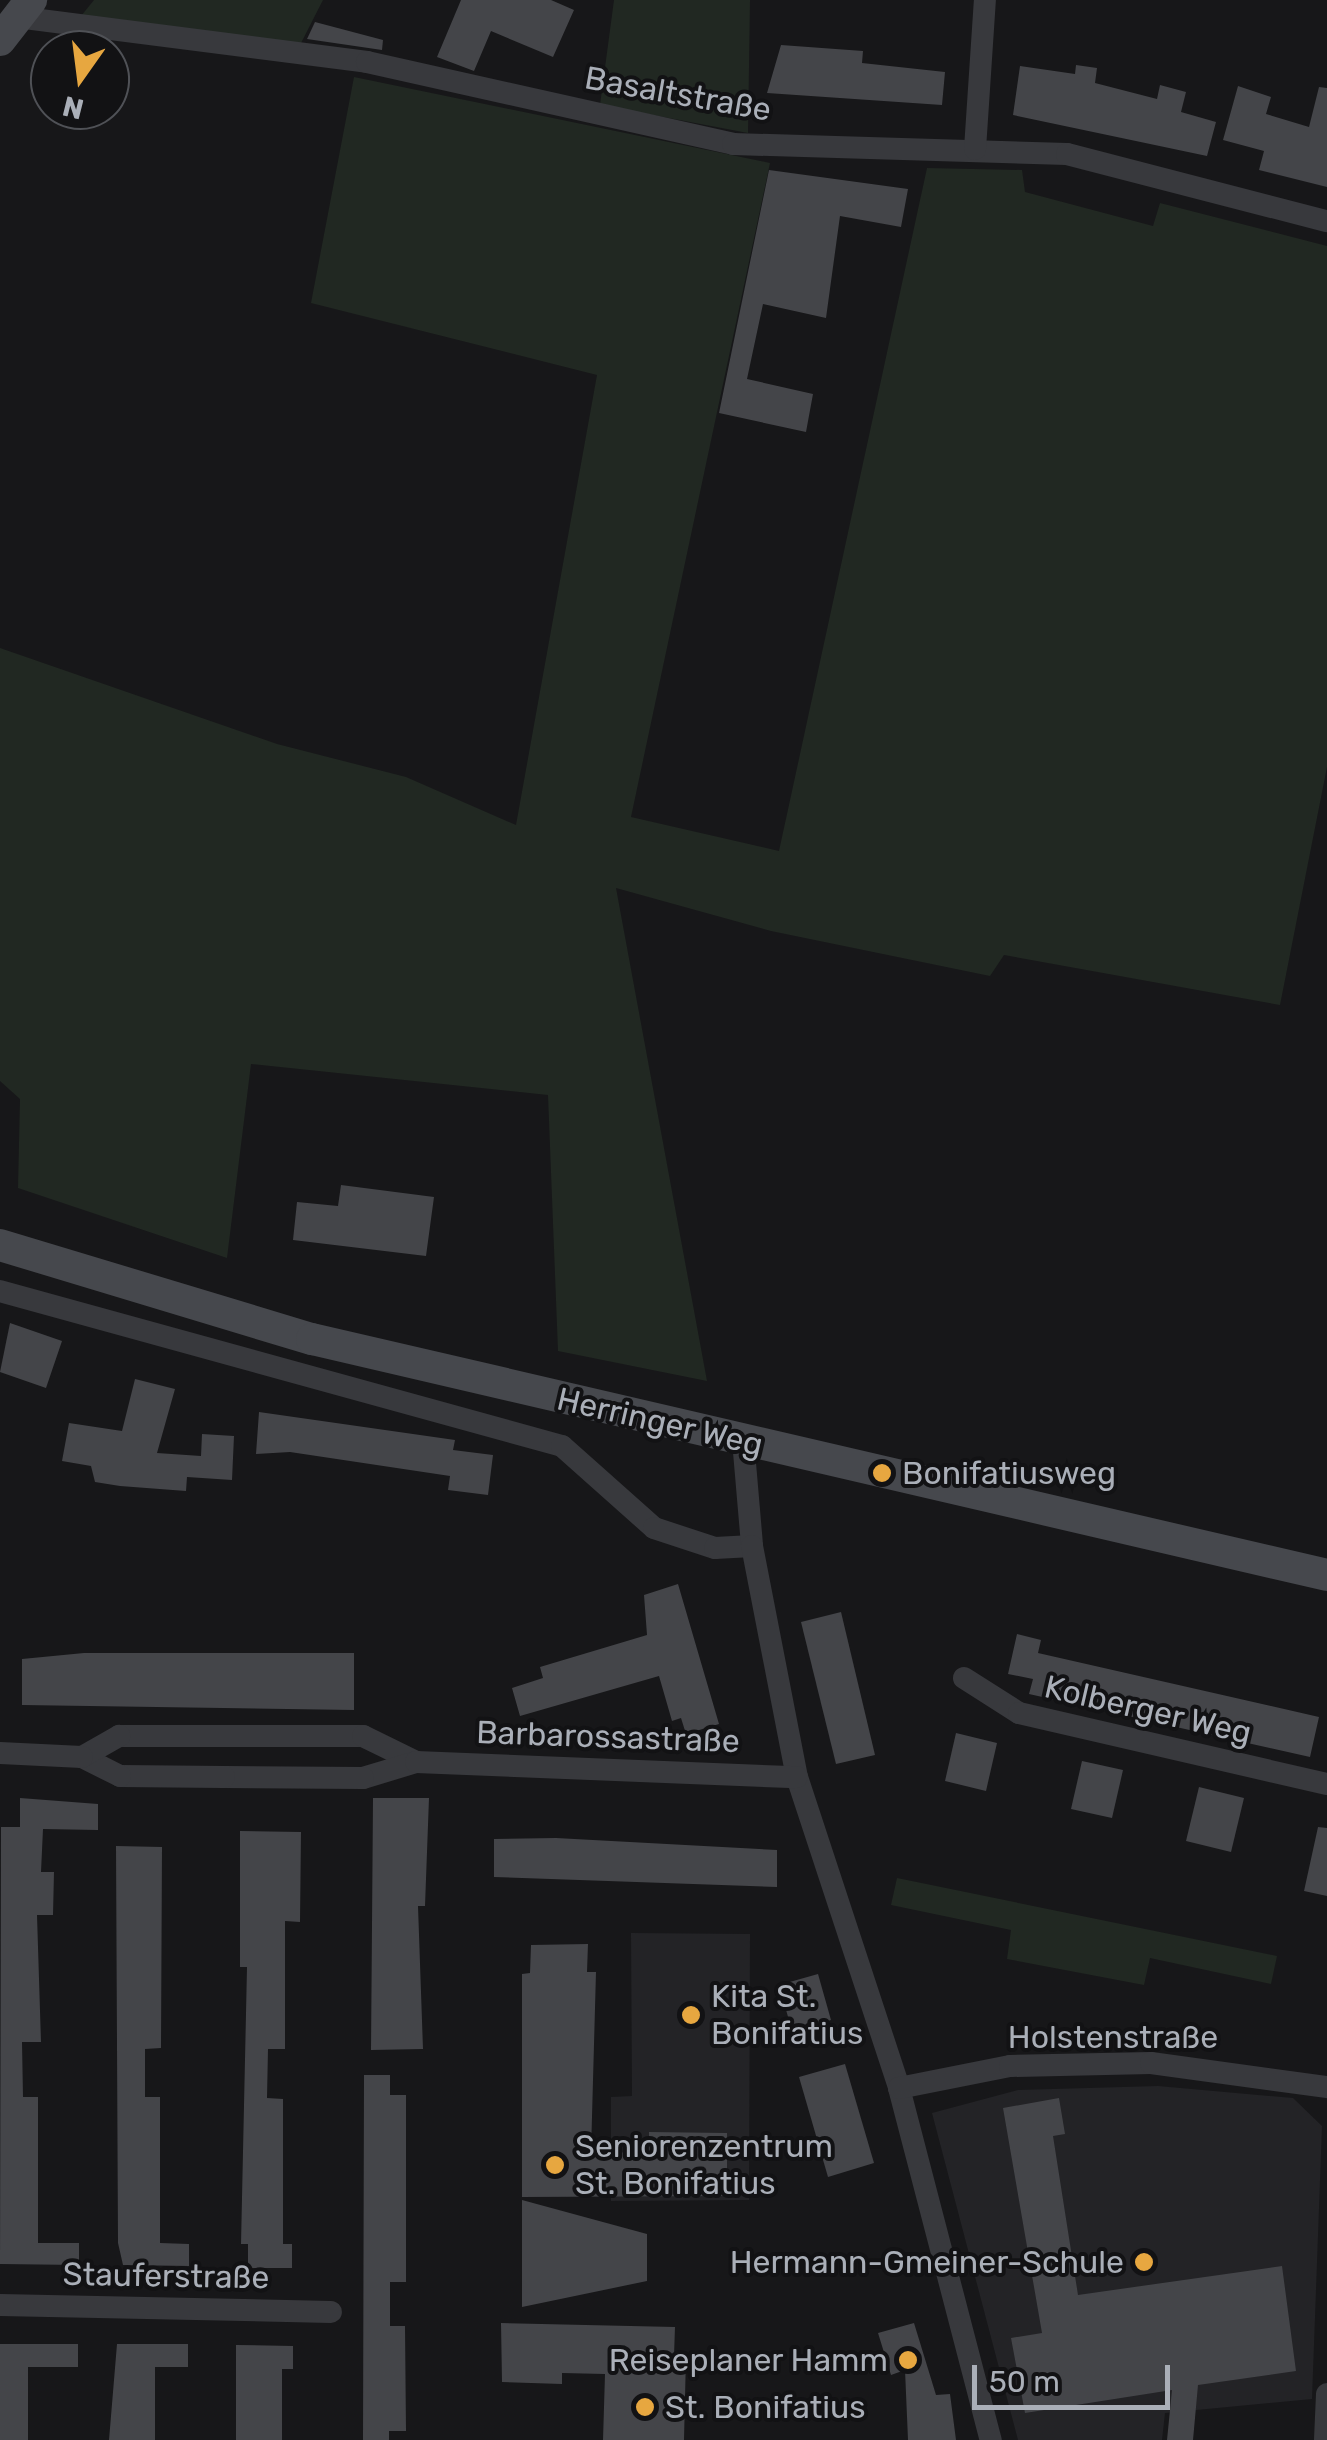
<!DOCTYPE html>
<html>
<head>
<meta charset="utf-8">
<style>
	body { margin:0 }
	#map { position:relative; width:1327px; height:2440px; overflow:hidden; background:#171719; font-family:Rubik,sans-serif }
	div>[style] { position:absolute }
	.built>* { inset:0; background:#232326 }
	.green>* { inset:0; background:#212822 }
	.building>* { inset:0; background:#444549 }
	.minor>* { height:22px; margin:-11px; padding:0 11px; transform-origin:11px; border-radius:11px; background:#38393d }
	.secondary>* { height:32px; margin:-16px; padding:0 16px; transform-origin:16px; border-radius:16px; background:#46484d }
	.dots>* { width:28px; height:28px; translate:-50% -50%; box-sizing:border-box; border:5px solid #121214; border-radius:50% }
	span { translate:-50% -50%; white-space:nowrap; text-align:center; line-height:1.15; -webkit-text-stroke:8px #121214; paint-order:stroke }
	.street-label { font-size:32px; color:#aaafb8 }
	.poi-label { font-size:32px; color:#aaafb8 }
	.left { translate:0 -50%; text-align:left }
	.right { translate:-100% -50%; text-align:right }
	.north { position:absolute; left:30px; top:30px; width:100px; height:100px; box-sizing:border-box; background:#121214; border:2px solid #4f5156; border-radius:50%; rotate:194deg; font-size:28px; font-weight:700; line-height:40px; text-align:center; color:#aaafb8 }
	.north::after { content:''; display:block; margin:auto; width:35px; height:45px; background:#e7a740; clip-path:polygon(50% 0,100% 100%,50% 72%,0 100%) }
	.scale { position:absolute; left:972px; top:2365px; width:198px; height:45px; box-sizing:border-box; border:5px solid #aaafb8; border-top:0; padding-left:12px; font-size:30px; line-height:35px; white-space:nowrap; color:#aaafb8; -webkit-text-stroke:8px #121214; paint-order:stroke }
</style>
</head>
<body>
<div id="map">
	<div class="built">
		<div style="clip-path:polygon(631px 1933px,750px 1934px,749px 2200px,611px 2201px,611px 2097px,632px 2096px)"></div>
		<div style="clip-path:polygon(1158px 2086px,1293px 2098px,1322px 2126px,1312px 2399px,1165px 2413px,1162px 2440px,1018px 2440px,932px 2113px,1018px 2090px)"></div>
	</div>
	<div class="green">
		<div style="clip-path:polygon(94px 0,323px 0,299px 47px,81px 16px)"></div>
		<div style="clip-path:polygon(614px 0,750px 0,748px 133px,600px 105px)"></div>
		<div style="clip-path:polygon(354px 77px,770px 163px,631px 817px,779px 851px,927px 168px,1022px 170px,1025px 192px,1153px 226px,1160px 203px,1327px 246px,1327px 767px,1280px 1005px,1004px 955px,990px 976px,771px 931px,616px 888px,707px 1381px,558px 1351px,548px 1095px,251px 1064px,227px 1258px,18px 1188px,20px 1099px,0 1081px,0 648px,277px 744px,406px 777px,516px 825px,597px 375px,311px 303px)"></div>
		<div style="clip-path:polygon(897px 1878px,1277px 1956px,1271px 1984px,1150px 1958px,1144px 1985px,1007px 1959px,1011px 1930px,891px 1905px)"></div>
	</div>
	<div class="building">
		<div style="clip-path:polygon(461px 0,551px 0,574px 10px,553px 57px,491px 31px,474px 71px,437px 57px)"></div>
		<div style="clip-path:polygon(315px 22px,383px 40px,382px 50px,307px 39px)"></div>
		<div style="clip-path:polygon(781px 45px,863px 51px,862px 63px,945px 72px,942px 105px,767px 93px)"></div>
		<div style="clip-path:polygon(1076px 65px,1097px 68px,1095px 83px,1157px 99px,1160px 85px,1186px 92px,1181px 112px,1216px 122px,1207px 156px,1013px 115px,1020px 66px,1075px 74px)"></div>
		<div style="clip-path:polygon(1238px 86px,1271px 97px,1266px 114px,1309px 127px,1319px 87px,1327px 88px,1327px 187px,1259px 170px,1264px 151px,1223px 140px)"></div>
		<div style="clip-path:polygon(769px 170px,908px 189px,901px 227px,840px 216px,826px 318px,763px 304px,747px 379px,813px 394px,806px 432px,719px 413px)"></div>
		<div style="clip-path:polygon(341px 1185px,434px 1197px,426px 1256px,293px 1240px,297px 1202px,338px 1206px)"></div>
		<div style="clip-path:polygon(10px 1323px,62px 1341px,46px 1388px,0 1372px)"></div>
		<div style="clip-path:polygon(135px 1379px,175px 1389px,157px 1453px,201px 1456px,202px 1434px,234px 1436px,232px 1480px,187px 1477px,186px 1491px,120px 1486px,95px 1482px,91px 1466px,62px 1461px,69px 1423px,122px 1431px)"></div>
		<div style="clip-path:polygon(259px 1412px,455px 1440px,453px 1450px,493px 1455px,488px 1495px,448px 1490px,450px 1476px,290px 1452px,256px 1454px)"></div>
		<div style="clip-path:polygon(678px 1584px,719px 1724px,686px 1734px,681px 1718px,672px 1721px,659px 1676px,520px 1716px,512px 1688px,543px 1678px,540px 1667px,647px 1635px,644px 1595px)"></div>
		<div style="clip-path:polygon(841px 1612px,875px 1755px,836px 1764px,801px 1622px)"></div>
		<div style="clip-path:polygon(1017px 1634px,1041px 1640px,1038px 1653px,1319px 1717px,1310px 1757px,1029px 1694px,1033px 1679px,1008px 1674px)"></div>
		<div style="clip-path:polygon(84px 1653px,354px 1653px,354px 1710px,22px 1705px,22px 1659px)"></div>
		<div style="clip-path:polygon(956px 1733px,997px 1743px,986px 1791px,945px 1781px)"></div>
		<div style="clip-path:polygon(1082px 1761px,1123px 1770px,1112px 1818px,1071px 1809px)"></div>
		<div style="clip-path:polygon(1199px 1787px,1244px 1798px,1231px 1852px,1186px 1841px)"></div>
		<div style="clip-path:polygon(20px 1798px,98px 1804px,98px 1830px,43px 1829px,41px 1872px,54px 1872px,53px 1915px,37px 1915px,41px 2042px,22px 2042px,23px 2097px,38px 2097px,38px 2243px,79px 2243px,79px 2265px,0 2264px,1px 1827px,20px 1827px)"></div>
		<div style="clip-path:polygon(373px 1798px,429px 1798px,425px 1906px,418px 1906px,423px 2049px,371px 2050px)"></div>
		<div style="clip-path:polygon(1318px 1827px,1327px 1828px,1327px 1896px,1304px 1891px)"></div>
		<div style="clip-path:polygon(240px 1831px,301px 1832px,300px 1922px,285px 1921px,285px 2049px,268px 2049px,267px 2098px,283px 2099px,283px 2244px,292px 2244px,292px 2268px,248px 2268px,248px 2244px,241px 2244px,247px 1967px,240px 1967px)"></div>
		<div style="clip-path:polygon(556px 1838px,777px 1850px,777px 1887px,494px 1877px,494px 1839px)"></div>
		<div style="clip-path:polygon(116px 1846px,162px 1847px,161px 2048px,145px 2049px,145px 2097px,160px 2097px,160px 2243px,189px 2244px,189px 2266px,123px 2265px,118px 2243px)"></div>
		<div style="clip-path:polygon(588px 1944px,587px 1972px,596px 1972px,591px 2153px,649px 2152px,649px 2132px,727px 2133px,727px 2196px,522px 2197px,522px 1974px,530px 1973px,531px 1945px)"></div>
		<div style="clip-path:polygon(818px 1974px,831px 2020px,792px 2031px,779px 1985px)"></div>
		<div style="clip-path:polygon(845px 2064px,874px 2163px,828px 2177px,799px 2077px)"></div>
		<div style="clip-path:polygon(364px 2075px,390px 2075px,390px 2095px,406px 2095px,406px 2282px,390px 2282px,390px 2326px,405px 2326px,406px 2431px,389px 2431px,389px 2440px,363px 2440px)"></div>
		<div style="clip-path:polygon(1059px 2098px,1065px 2134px,1053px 2136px,1078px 2295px,1282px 2266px,1296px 2371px,1198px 2385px,1193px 2440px,1167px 2440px,1172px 2390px,1025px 2413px,1011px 2338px,1042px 2333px,1003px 2108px)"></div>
		<div style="clip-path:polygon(522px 2200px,647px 2234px,647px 2281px,522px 2307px)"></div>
		<div style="clip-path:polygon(501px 2323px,675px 2327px,674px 2356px,686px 2356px,684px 2440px,603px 2440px,605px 2374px,562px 2373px,562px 2384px,502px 2382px)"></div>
		<div style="clip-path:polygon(914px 2323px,936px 2395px,950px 2394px,956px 2440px,908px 2440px,905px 2370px,891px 2375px,878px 2333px)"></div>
		<div style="clip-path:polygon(0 2344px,78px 2344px,78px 2367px,28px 2367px,28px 2440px,0 2440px)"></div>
		<div style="clip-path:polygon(117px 2344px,188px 2344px,188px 2367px,155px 2367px,155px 2440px,109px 2440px)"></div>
		<div style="clip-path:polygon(236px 2345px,293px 2346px,293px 2369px,282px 2369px,282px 2440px,236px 2440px)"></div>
	</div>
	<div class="minor">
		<div style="left:17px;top:17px;width:353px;rotate:7.3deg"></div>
		<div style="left:367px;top:62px;width:375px;rotate:12.6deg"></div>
		<div style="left:733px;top:144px;width:334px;rotate:1.7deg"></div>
		<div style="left:1067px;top:154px;width:268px;rotate:14.5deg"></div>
		<div style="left:975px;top:149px;width:149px;rotate:-86.2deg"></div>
		<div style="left:0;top:1291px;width:583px;rotate:15.42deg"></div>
		<div style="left:562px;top:1446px;width:123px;rotate:41.7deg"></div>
		<div style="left:654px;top:1528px;width:64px;rotate:18.2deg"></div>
		<div style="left:715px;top:1548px;width:37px;rotate:-3deg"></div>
		<div style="left:743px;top:1440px;width:106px;rotate:85.1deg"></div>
		<div style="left:752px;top:1546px;width:235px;rotate:79deg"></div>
		<div style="left:797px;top:1777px;width:327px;rotate:71.8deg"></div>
		<div style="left:899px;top:2088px;width:364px;rotate:75.4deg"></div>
		<div style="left:964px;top:1678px;width:65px;rotate:32.5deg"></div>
		<div style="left:1019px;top:1713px;width:316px;rotate:13deg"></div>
		<div style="left:119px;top:1736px;width:244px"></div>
		<div style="left:363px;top:1736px;width:59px;rotate:26.1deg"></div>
		<div style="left:416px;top:1762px;width:55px;rotate:163.2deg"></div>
		<div style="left:363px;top:1778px;width:139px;rotate:-179.6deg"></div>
		<div style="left:224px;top:1777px;width:104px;rotate:-179.4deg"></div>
		<div style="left:120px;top:1776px;width:42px;rotate:-153.4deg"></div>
		<div style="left:82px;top:1757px;width:43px;rotate:-29.6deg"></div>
		<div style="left:0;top:1753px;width:82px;rotate:2.8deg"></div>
		<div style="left:416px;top:1762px;width:381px;rotate:2.3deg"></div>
		<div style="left:899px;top:2088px;width:113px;rotate:-11.2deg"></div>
		<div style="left:1010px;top:2066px;width:141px;rotate:-1.2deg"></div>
		<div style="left:1151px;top:2063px;width:178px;rotate:7.8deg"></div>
		<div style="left:0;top:2305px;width:331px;rotate:1.2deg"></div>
		<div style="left:1325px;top:2440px;width:46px;rotate:-87.5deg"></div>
	</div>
	<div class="secondary">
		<div style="left:0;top:40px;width:51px;rotate:-52.2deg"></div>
		<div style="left:0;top:1245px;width:326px;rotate:16.8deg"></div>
		<div style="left:312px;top:1339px;width:1042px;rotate:13.09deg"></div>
	</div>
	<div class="dots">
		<div style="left:882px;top:1473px;background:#e7a740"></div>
		<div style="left:691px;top:2015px;background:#e7a740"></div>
		<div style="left:555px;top:2165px;background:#e7a740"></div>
		<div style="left:1144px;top:2262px;background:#e7a740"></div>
		<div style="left:908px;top:2360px;background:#e7a740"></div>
		<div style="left:645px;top:2407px;background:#e7a740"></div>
	</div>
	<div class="street-label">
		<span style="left:678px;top:94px;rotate:10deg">Basaltstraße</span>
		<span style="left:660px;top:1422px;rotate:13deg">Herringer Weg</span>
		<span style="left:1148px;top:1710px;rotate:13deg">Kolberger Weg</span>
		<span style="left:608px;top:1737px;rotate:2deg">Barbarossastraße</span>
		<span style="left:1113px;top:2037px">Holstenstraße</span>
		<span style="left:166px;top:2276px;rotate:1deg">Stauferstraße</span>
	</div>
	<div class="poi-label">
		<span class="left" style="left:902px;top:1473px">Bonifatiusweg</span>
		<span class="left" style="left:711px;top:2015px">Kita St.<br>Bonifatius</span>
		<span class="left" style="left:575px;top:2165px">Seniorenzentrum<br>St. Bonifatius</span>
		<span class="right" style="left:1124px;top:2262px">Hermann-Gmeiner-Schule</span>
		<span class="right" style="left:888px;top:2360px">Reiseplaner Hamm</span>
		<span class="left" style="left:665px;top:2407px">St. Bonifatius</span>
	</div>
	<div class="north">N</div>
	<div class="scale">50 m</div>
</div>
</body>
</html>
